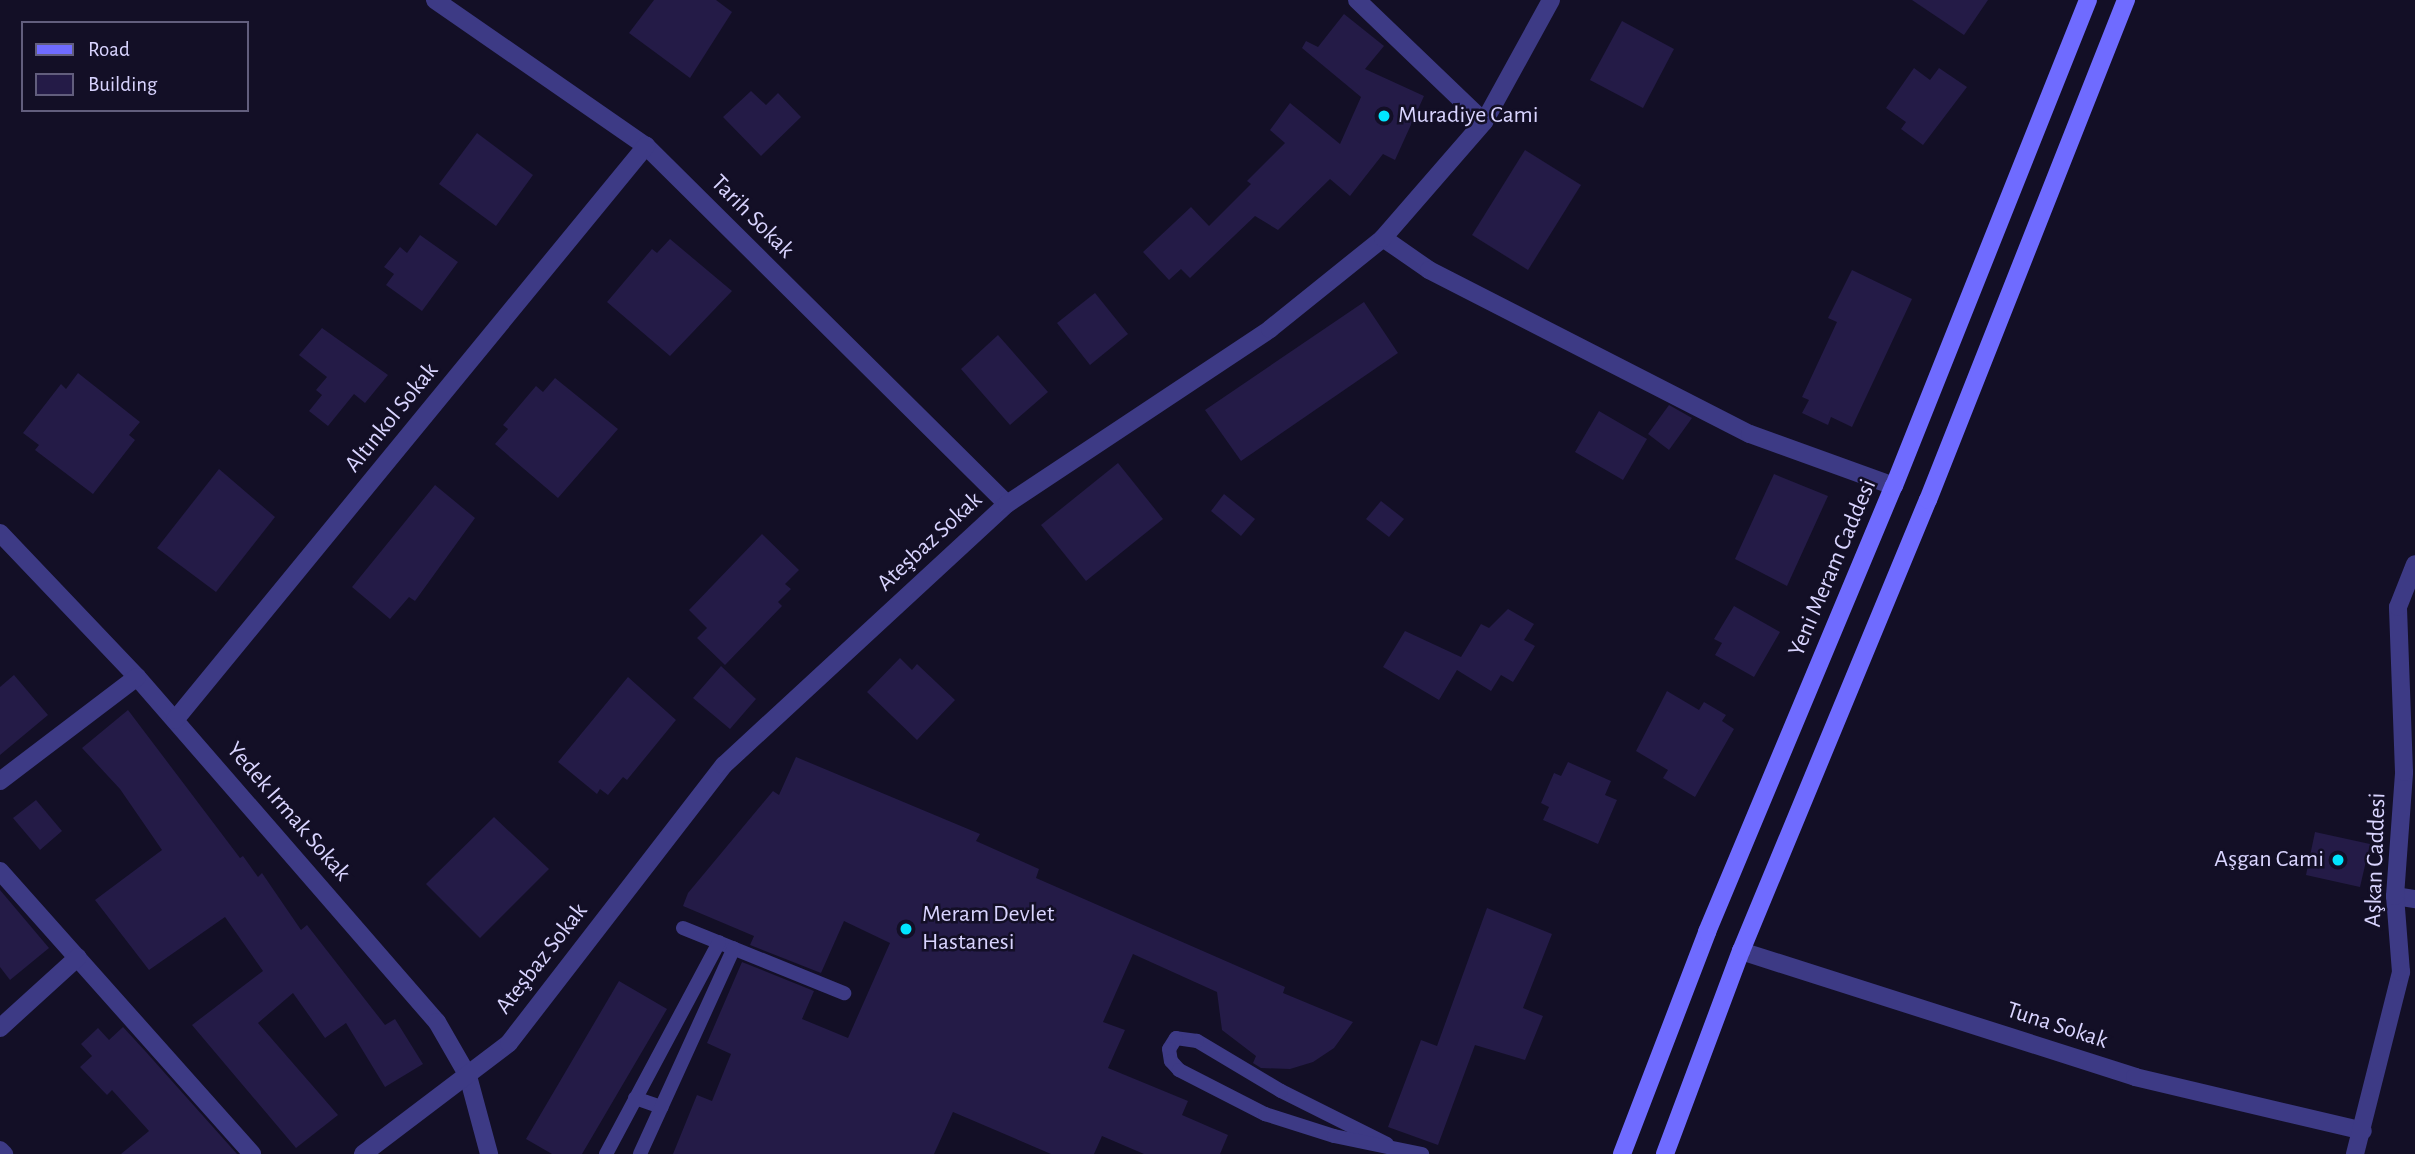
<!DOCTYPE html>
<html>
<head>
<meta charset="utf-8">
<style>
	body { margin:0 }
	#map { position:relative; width:2415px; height:1154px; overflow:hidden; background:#130f26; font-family:"Alegreya Sans",sans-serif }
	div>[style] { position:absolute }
	.building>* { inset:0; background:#241b47 }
	.service>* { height:14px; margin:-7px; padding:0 7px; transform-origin:7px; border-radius:7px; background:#3d3a85 }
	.minor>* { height:18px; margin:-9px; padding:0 9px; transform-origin:9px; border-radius:9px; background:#3d3a85 }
	.tertiary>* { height:18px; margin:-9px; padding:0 9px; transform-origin:9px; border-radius:9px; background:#3d3a85 }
	.secondary>* { height:18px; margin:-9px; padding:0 9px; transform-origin:9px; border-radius:9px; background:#6f6bff }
	.dots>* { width:19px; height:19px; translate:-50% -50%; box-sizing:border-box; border:4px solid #130f26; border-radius:50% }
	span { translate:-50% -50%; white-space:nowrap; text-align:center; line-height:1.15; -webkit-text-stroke:5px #130f26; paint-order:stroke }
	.poi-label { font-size:24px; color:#d9d4ff }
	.left { translate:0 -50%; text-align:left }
	.right { translate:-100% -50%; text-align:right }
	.street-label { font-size:24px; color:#d9d4ff }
	.legend { position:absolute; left:21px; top:21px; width:228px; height:91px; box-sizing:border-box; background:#130f26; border:2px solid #625e7d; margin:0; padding:9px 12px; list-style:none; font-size:21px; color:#d9d4ff }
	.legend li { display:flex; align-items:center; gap:14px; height:35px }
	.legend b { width:35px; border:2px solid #625e7d }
</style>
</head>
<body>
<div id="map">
	<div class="building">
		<div style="clip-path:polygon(654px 0,716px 0,732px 12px,690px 78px,629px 33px)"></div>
		<div style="clip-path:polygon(1912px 0,1988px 0,1964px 35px)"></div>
		<div style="clip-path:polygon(1344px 14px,1384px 46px,1365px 69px,1424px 96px,1395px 160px,1383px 154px,1350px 196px,1330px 179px,1278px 230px,1255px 216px,1190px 278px,1181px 269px,1169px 280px,1143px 252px,1191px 207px,1209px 226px,1251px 184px,1247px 181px,1285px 143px,1270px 130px,1290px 103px,1340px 144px,1361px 97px,1302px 48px,1306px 41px,1318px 47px)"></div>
		<div style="clip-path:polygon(1622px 21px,1674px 49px,1643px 108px,1590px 80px)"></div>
		<div style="clip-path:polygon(1914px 68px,1930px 80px,1939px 68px,1967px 87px,1923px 145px,1901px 129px,1906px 122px,1886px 108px)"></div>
		<div style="clip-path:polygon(751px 91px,766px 105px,778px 93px,801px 117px,761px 156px,723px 117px)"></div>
		<div style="clip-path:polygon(477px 133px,533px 175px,496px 226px,439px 184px)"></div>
		<div style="clip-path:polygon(1525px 150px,1581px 185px,1528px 270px,1472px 235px)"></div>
		<div style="clip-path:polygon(420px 235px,458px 262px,422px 311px,386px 285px,394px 274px,384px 267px,400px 247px,407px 253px)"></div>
		<div style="clip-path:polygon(670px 239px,732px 291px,670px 356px,607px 302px,652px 249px,657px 253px)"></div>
		<div style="clip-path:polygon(1852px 270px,1912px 299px,1852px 427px,1831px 417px,1828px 425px,1802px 413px,1809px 400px,1802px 397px,1837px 322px,1828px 318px)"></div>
		<div style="clip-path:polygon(1095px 293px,1128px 334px,1090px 365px,1057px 323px)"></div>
		<div style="clip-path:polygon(1364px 302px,1398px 353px,1241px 461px,1205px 410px)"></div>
		<div style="clip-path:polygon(322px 328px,388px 375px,365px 403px,354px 394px,328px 426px,309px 411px,322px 395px,316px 390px,327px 377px,299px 355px)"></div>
		<div style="clip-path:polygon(998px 335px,1048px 392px,1010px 425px,961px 369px)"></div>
		<div style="clip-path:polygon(78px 373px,140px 422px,129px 435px,135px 440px,93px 494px,35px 450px,39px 445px,23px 433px,61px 384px,66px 389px)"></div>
		<div style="clip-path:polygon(555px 378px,618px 429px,558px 498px,495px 444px,508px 429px,503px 425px,536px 386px,543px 392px)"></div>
		<div style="clip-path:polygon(1669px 405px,1692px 418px,1669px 450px,1648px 434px)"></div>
		<div style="clip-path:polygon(1599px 411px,1647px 439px,1623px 480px,1575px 452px)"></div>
		<div style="clip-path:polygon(1118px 463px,1163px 519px,1086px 581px,1041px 525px)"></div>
		<div style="clip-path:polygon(219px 469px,275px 517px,216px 592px,157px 548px)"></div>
		<div style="clip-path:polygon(1774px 474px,1828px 496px,1787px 586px,1735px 559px)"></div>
		<div style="clip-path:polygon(435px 485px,475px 518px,415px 601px,409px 597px,390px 619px,352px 587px)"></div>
		<div style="clip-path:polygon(1224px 494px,1255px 519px,1241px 536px,1211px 511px)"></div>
		<div style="clip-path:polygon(1381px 501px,1404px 519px,1389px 537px,1366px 519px)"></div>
		<div style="clip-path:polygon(762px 534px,799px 570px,785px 584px,791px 589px,778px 602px,782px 606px,725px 665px,697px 638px,707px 628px,689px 610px)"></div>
		<div style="clip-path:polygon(1734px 606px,1780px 632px,1754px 677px,1715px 655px,1722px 643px,1714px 639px)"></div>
		<div style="clip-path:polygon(1508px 609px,1534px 624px,1524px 640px,1535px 646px,1513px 682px,1501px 675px,1491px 691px,1457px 670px,1439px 700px,1383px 667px,1405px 631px,1461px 657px,1481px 624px,1489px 628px)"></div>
		<div style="clip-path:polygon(900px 658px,912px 670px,917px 664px,955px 700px,917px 740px,867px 692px)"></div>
		<div style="clip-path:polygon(721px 666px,756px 699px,730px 729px,693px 698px)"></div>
		<div style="clip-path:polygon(14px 675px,48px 715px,0 755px,0 687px)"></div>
		<div style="clip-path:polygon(628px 677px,676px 720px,627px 780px,623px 777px,608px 795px,600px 789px,597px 794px,558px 762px)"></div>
		<div style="clip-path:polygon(1667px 691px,1699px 710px,1704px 702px,1726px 715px,1722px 721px,1734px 729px,1695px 797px,1663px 778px,1668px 770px,1636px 751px)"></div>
		<div style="clip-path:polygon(128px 710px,240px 858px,243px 856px,258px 877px,262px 873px,301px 930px,307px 925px,385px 1025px,395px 1019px,423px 1064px,385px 1087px,346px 1023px,325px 1038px,293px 993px,258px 1023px,338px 1115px,296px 1148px,192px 1025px,263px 971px,225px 917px,149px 970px,95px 900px,162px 850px,120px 789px,82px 748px)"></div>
		<div style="clip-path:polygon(796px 757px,980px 834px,976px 841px,1039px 869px,1036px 878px,1285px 987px,1283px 993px,1353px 1022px,1334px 1048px,1313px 1062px,1290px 1069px,1261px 1068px,1253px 1063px,1256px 1056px,1222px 1030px,1217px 992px,1133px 954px,1103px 1022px,1125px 1030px,1108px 1068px,1188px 1101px,1182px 1115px,1228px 1135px,1220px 1154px,1144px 1154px,1102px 1136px,1094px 1154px,1051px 1154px,953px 1112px,934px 1154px,673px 1154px,697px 1095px,712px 1101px,731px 1054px,707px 1043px,742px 962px,814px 991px,802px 1019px,848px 1038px,890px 943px,844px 921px,821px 973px,750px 945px,754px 936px,683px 906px,688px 893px,773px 791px,779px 795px)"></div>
		<div style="clip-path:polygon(1568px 762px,1611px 781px,1605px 795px,1617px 800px,1598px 844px,1543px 820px,1549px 807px,1541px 803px,1554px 773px,1561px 776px)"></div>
		<div style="clip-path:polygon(36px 800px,62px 831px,40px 850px,13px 818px)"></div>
		<div style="clip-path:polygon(494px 817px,549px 869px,480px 938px,426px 884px)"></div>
		<div style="clip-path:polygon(2315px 832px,2370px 844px,2360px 887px,2306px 875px)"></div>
		<div style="clip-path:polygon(0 890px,49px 948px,10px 980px,0 967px)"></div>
		<div style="clip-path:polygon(1487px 908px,1552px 934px,1523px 1008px,1543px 1016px,1525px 1060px,1475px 1045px,1438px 1145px,1388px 1127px,1421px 1040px,1437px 1046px)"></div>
		<div style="clip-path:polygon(619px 981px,667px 1009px,582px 1154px,552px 1154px,526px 1139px)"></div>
		<div style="clip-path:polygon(123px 1027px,146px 1052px,237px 1154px,121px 1154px,149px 1131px,112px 1090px,107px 1095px,80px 1067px,92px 1056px,81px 1044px,98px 1028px,109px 1040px)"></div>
	</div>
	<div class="service">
		<div style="left:683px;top:928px;width:174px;rotate:22deg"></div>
		<div style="left:635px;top:1098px;width:28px;rotate:19deg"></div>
		<div style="left:1387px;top:1144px;width:119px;rotate:-153.4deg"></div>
		<div style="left:1281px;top:1091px;width:98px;rotate:-149.2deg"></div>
		<div style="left:1197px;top:1041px;width:21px;rotate:-172deg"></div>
		<div style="left:1176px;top:1038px;width:13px;rotate:122deg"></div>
		<div style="left:1169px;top:1049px;width:12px;rotate:81deg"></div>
		<div style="left:1171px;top:1061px;width:12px;rotate:48deg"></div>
		<div style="left:1179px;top:1070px;width:97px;rotate:27.1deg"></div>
		<div style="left:1265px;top:1114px;width:72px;rotate:17.7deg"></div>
		<div style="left:1334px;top:1136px;width:90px;rotate:11.6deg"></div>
		<div style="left:606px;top:1154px;width:240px;rotate:-61.9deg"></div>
		<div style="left:640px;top:1154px;width:226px;rotate:-65.5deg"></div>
	</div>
	<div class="minor">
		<div style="left:435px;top:0;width:257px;rotate:34.7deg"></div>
		<div style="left:646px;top:146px;width:508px;rotate:44.76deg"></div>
		<div style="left:1357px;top:0;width:176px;rotate:43.8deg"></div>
		<div style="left:1383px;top:238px;width:56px;rotate:34.8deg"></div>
		<div style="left:1429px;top:270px;width:360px;rotate:27.1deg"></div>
		<div style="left:1750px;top:434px;width:153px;rotate:19.9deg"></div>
		<div style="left:0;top:533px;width:199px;rotate:46.4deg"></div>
		<div style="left:137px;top:677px;width:457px;rotate:49deg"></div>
		<div style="left:437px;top:1022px;width:62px;rotate:60.1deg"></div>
		<div style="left:468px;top:1076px;width:81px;rotate:74.9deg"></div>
		<div style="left:175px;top:720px;width:743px;rotate:-50.63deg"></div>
		<div style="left:0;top:781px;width:172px;rotate:-37.2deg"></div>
		<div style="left:0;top:871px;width:379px;rotate:48.3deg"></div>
		<div style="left:2395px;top:896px;width:20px;rotate:9deg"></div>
		<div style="left:1741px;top:951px;width:414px;rotate:17.7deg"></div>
		<div style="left:2135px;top:1077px;width:234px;rotate:13.3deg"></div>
		<div style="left:0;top:1028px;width:105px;rotate:-42.3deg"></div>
		<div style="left:0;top:1150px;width:6px;rotate:45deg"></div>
		<div style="left:363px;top:1154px;width:183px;rotate:-37.2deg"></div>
		<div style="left:509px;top:1043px;width:351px;rotate:-52.3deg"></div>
		<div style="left:724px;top:765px;width:385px;rotate:-42.7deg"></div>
		<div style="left:1007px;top:504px;width:316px;rotate:-33.6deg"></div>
		<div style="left:1270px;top:329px;width:145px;rotate:-38.8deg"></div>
		<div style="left:1383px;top:238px;width:154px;rotate:-49deg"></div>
		<div style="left:1484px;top:122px;width:139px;rotate:-61.2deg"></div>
	</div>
	<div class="tertiary">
		<div style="left:2355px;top:1154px;width:188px;rotate:-75.8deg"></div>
		<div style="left:2401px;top:972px;width:76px;rotate:-94.5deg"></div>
		<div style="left:2395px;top:896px;width:124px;rotate:-85.8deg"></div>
		<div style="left:2404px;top:772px;width:165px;rotate:-92.1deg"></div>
		<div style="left:2398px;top:607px;width:46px;rotate:-68.4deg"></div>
	</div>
	<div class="secondary">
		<div style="left:1622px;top:1154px;width:238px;rotate:-69deg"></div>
		<div style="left:1707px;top:932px;width:484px;rotate:-67.3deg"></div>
		<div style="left:1894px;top:486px;width:523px;rotate:-68.24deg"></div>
		<div style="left:1665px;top:1154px;width:217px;rotate:-69.5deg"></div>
		<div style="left:1741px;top:951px;width:488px;rotate:-67.5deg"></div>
		<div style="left:1928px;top:500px;width:538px;rotate:-68.4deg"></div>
	</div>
	<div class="dots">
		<div style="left:1384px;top:116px;background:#00e5ff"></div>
		<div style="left:2338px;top:860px;background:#00e5ff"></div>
		<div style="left:906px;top:929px;background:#00e5ff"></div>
	</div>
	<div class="poi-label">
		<span class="left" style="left:1398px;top:116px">Muradiye Cami</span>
		<span class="right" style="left:2324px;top:860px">Aşgan Cami</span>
		<span class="left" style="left:922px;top:929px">Meram Devlet<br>Hastanesi</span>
	</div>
	<div class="street-label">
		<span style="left:752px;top:217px;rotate:45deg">Tarih Sokak</span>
		<span style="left:392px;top:418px;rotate:-51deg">Altınkol Sokak</span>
		<span style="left:930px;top:542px;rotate:-43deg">Ateşbaz Sokak</span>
		<span style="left:1833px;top:568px;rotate:-67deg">Yeni Meram Caddesi</span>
		<span style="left:288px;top:812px;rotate:49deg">Yedek Irmak Sokak</span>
		<span style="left:2376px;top:860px;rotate:-88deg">Aşkan Caddesi</span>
		<span style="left:542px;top:959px;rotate:-52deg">Ateşbaz Sokak</span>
		<span style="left:2057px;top:1026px;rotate:18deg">Tuna Sokak</span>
	</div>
	<ul class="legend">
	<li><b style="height:9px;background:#6f6bff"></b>Road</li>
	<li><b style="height:19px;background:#241b47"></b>Building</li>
	</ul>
</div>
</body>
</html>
